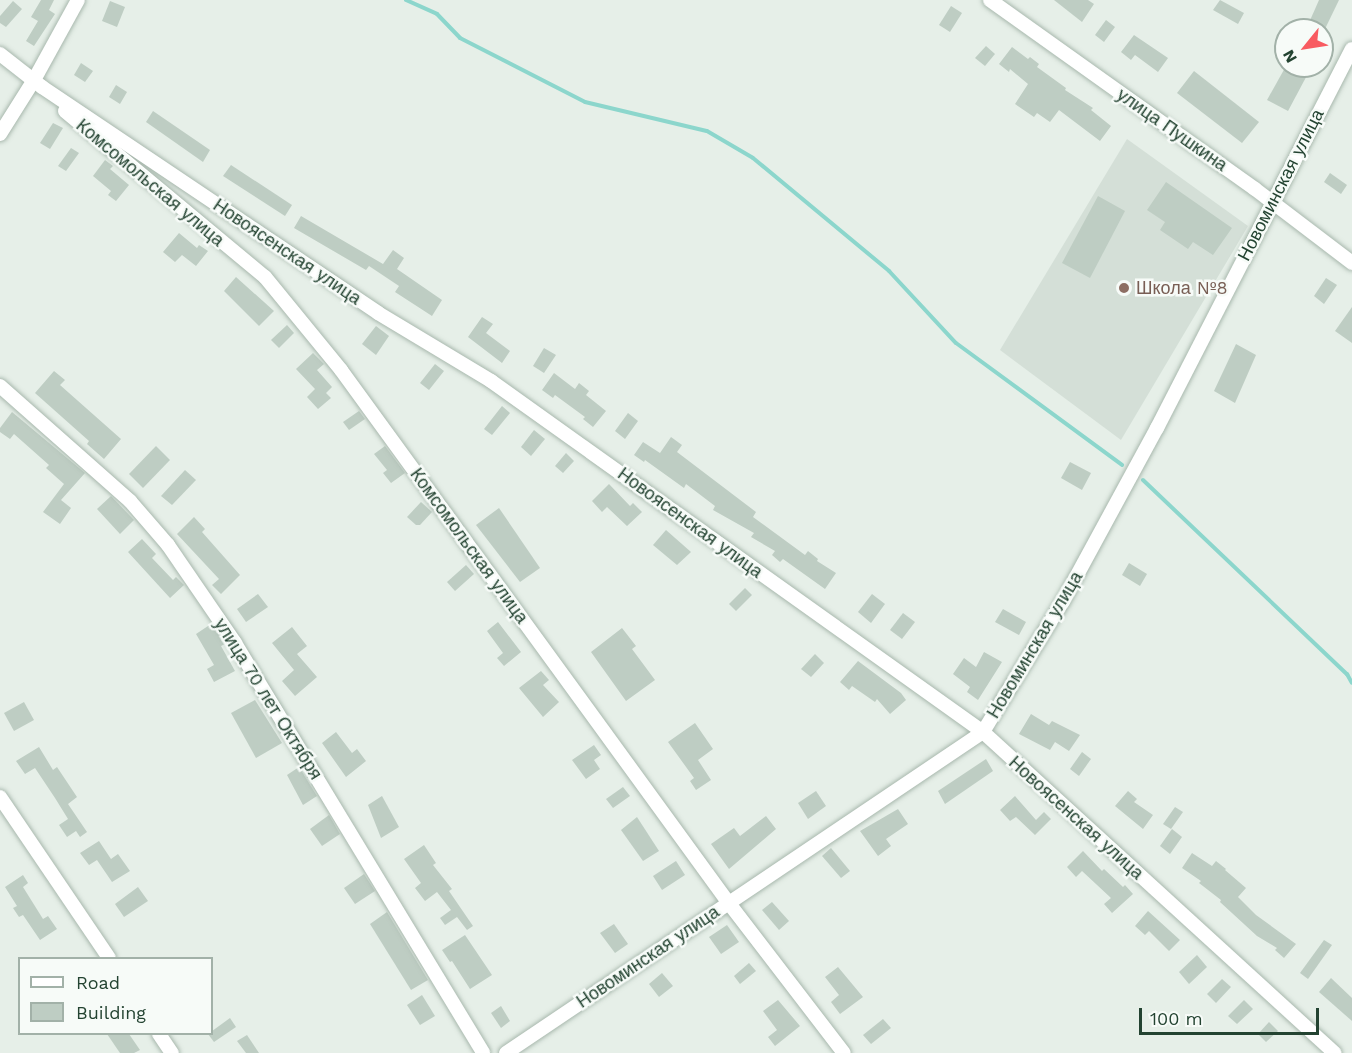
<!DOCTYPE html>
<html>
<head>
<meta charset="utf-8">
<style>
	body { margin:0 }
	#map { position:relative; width:1352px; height:1053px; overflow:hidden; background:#e6efe8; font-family:"Work Sans",sans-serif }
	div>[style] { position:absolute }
	.built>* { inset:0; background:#d4dfd7 }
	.stream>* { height:4px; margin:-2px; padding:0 2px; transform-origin:2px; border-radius:2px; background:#8cd6cc }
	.building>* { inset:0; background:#becdc3 }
	.roads { filter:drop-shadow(0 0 2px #a8b8ad) drop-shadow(0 0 2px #a8b8ad) }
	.minor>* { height:14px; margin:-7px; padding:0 7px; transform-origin:7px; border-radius:7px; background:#fff }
	.dots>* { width:16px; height:16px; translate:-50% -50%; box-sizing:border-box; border:3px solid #f7fbf8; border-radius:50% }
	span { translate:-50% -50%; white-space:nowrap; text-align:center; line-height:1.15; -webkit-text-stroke:5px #f7fbf8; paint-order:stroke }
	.street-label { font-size:18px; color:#234331 }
	.education-label { font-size:18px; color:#785e54 }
	.left { translate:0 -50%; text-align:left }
	.legend { position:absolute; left:18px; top:957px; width:195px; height:78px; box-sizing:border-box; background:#f7fbf8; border:2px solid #a2b1a8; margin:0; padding:8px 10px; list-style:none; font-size:18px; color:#234331 }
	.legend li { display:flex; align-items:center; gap:12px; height:30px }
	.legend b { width:30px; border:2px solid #a2b1a8 }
	.north { position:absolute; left:1274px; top:18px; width:60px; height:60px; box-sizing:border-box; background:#f7fbf8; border:2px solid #a2b1a8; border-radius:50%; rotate:240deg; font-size:16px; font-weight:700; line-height:24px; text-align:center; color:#234331 }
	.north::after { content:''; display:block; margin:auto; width:21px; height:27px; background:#f85b61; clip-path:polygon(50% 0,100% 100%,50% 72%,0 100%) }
	.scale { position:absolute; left:1139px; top:1008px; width:180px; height:27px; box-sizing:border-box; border:3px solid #234331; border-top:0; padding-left:8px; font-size:18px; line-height:21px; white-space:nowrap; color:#234331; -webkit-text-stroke:4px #f7fbf8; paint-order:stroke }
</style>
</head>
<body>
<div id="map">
	<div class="built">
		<div style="clip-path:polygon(1127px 139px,1248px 226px,1121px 440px,1000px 350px)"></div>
	</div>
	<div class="stream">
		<div style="left:406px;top:0;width:34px;rotate:24deg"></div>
		<div style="left:437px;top:14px;width:33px;rotate:46deg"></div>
		<div style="left:460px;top:38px;width:140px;rotate:27.1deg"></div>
		<div style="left:585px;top:102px;width:125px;rotate:13.4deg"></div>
		<div style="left:707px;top:131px;width:53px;rotate:30.4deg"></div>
		<div style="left:753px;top:158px;width:177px;rotate:39.7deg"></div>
		<div style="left:889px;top:271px;width:98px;rotate:47.1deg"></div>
		<div style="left:956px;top:343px;width:206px;rotate:36.3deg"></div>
		<div style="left:1143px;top:480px;width:282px;rotate:43.6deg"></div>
		<div style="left:1347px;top:674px;width:10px;rotate:61deg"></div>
	</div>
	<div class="building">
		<div style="clip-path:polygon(41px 0,54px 0,49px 10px,55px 14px,34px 46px,26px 41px,38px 21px,31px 17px)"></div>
		<div style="clip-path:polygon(1054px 0,1088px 0,1094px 4px,1082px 22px)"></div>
		<div style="clip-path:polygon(1220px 0,1244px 13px,1238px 24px,1213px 10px)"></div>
		<div style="clip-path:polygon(1319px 0,1339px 0,1324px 31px,1308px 25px)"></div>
		<div style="clip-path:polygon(13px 1px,22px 9px,6px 27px,0 23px,0 16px)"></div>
		<div style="clip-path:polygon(110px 1px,125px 7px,117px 27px,102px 21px)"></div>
		<div style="clip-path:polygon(951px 6px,962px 13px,950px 32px,939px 25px)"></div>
		<div style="clip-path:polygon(1106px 20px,1115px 27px,1104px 42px,1095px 35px)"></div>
		<div style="clip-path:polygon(1134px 35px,1168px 58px,1158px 72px,1135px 55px,1131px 60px,1121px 52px)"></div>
		<div style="clip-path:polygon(986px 46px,995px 54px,985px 66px,975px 58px)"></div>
		<div style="clip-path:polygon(1012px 47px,1028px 59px,1030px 57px,1039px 64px,1037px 67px,1066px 88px,1065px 90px,1093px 108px,1091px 110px,1111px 126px,1100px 141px,1059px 110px,1050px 122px,1037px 113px,1034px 117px,1015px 104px,1028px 84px,1010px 69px,1009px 72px,999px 64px)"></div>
		<div style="clip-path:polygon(81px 63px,93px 71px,85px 82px,74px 75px)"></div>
		<div style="clip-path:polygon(1286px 66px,1312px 66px,1288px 111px,1267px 100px)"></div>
		<div style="clip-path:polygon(1194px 71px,1259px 122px,1242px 143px,1177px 93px)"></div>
		<div style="clip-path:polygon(116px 85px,127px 92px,120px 104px,109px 97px)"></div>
		<div style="clip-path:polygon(153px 111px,210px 150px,203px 162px,146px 122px)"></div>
		<div style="clip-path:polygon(53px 123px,63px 128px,50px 149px,40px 143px)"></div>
		<div style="clip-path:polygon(71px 148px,79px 153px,66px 171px,58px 166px)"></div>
		<div style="clip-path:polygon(105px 160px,113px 166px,110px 169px,129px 185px,116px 201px,108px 195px,111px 191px,93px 176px)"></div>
		<div style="clip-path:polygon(231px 165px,292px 205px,285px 216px,223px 176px)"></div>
		<div style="clip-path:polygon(1330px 173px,1347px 185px,1341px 194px,1324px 182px)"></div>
		<div style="clip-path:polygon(1166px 182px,1232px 228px,1213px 255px,1193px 242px,1188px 249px,1160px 230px,1165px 222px,1147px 210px)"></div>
		<div style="clip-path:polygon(1098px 196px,1125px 211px,1090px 278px,1062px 263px)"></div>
		<div style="clip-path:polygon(301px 216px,383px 264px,393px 250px,404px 258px,397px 269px,442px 300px,432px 316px,395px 292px,399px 286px,369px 266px,366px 270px,294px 228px)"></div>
		<div style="clip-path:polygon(179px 233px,197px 248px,199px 245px,208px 251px,196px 266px,182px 255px,175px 262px,163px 252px)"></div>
		<div style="clip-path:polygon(236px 277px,274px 311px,259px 326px,224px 291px)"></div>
		<div style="clip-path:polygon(1326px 278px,1337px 285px,1324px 304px,1314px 296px)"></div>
		<div style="clip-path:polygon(1352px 307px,1352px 343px,1335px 331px)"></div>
		<div style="clip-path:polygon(482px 317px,493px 324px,486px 333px,510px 351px,502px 363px,468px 337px)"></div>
		<div style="clip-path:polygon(287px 325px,294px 333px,279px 348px,271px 340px)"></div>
		<div style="clip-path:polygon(376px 326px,389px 336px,376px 355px,362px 344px)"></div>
		<div style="clip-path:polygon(1236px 344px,1256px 355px,1235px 403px,1214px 391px)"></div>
		<div style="clip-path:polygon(544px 348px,556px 355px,544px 373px,533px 366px)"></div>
		<div style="clip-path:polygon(313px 353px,324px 364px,317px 370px,332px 387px,326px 393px,331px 398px,318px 409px,307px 397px,315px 389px,296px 369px)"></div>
		<div style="clip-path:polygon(435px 364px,444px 371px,429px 390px,420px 383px)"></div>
		<div style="clip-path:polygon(54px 371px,65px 380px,60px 385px,121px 439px,104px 459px,87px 444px,89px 441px,35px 393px)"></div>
		<div style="clip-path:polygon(554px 373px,575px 389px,579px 383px,589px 391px,586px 395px,606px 411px,593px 427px,583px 419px,585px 417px,555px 395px,553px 398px,542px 390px)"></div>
		<div style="clip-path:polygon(502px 406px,510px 413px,492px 435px,484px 429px)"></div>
		<div style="clip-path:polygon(359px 411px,365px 419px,349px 430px,343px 422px)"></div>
		<div style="clip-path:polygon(12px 412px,85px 473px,61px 500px,71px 508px,60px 524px,43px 512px,64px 484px,46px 468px,49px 465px,14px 434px,10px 439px,0 432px,0 428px)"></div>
		<div style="clip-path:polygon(628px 413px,638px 421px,625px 439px,615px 431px)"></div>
		<div style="clip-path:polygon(534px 430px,545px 439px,531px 456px,521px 447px)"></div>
		<div style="clip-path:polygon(671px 437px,682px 445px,677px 452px,756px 512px,753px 517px,805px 555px,808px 551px,818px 559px,817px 561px,836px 573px,825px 589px,783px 559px,780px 562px,772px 555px,775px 551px,751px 537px,754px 533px,713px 510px,715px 506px,686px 484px,684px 488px,645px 460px,644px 462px,634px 455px,643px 442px,660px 453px)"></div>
		<div style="clip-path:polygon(156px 446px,170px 460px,143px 488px,129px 474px)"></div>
		<div style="clip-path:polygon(385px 446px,405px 473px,391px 483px,383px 473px,387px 470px,374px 454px)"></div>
		<div style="clip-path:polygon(566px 453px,574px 461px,563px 473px,555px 466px)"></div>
		<div style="clip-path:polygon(1070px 462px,1091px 473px,1082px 490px,1061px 478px)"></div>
		<div style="clip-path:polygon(185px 470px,196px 480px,172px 505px,161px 496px)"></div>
		<div style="clip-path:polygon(609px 484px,630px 506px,633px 503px,642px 512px,627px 526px,607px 507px,602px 512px,592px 501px)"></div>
		<div style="clip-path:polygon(111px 496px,134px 520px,120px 534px,97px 509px)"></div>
		<div style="clip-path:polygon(421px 502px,432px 512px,420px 525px,416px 525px,407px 517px)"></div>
		<div style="clip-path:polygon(499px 508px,540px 568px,520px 582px,476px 525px)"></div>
		<div style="clip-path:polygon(194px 517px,205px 529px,202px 532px,240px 575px,221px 594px,212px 585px,219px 579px,177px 534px)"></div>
		<div style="clip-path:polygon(666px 530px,691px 552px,677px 565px,653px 545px)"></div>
		<div style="clip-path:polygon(142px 539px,156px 554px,152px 558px,173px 580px,176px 577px,184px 585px,170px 598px,128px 552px)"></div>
		<div style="clip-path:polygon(1129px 563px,1147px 574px,1140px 586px,1122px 575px)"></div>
		<div style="clip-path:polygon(466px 565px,474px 574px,455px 591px,447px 582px)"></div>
		<div style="clip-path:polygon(745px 588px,752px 595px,736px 611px,729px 604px)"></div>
		<div style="clip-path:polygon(258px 594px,268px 607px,246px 622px,237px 609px)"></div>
		<div style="clip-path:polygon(872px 594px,885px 604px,871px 623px,858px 612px)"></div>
		<div style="clip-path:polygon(1003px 609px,1026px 622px,1019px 635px,995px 622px)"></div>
		<div style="clip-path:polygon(903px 613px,915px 622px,902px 639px,890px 630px)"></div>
		<div style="clip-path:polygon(498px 622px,521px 652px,504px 666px,497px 658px,503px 653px,487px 631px)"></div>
		<div style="clip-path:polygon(211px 624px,225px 644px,221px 646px,235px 671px,214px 682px,207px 669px,214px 665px,196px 634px)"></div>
		<div style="clip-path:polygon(292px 627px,307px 646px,297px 654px,317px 677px,295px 696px,282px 681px,294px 670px,272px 643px)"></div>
		<div style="clip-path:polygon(622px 628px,636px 646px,632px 649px,655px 680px,626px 701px,591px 652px)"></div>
		<div style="clip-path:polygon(984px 652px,1002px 662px,978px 700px,967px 692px,970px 687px,953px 674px,964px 658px,976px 667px)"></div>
		<div style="clip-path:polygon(815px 654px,824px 663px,811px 677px,801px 669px)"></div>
		<div style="clip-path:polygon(858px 661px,901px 693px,906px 700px,890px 714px,877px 699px,875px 702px,852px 686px,849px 690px,840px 682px)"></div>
		<div style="clip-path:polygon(541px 671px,549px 680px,543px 685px,559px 702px,543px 717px,519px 688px)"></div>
		<div style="clip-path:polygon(255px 700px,282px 743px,256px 758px,231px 713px)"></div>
		<div style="clip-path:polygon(24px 702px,34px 720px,14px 731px,4px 713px)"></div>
		<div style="clip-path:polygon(1031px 714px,1049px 725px,1052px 721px,1080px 735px,1069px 751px,1055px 742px,1050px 750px,1019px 734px)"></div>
		<div style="clip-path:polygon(695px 723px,713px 749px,698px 760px,711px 780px,696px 790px,690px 781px,694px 778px,668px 742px)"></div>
		<div style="clip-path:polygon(336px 732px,352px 753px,357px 749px,366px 761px,346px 777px,322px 743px)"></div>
		<div style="clip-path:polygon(594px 745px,601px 755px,594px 760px,600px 769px,586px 779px,572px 760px)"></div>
		<div style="clip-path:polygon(39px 747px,53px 770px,57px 767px,77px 797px,68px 804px,87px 832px,80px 837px,76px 831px,67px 837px,59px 825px,68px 819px,55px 798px,35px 768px,25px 774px,16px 761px)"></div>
		<div style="clip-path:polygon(1082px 752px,1091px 759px,1079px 776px,1070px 769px)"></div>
		<div style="clip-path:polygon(986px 759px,993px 771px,945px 804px,938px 791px)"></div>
		<div style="clip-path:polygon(299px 767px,317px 796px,303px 805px,287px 775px)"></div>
		<div style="clip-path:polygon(623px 787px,630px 796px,613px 808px,606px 799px)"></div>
		<div style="clip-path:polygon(816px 791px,826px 806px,808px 819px,798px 803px)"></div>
		<div style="clip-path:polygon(1128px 791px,1137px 799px,1134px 802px,1153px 815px,1143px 829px,1115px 806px)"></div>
		<div style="clip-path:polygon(382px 796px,399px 827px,381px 838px,368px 805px)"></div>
		<div style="clip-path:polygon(1015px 796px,1036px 820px,1044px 812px,1051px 819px,1035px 835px,1016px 817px,1010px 821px,1000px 810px)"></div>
		<div style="clip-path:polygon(1175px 807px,1183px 812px,1171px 829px,1163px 824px)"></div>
		<div style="clip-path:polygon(898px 809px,908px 824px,886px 839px,891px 846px,878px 856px,860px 831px)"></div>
		<div style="clip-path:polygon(329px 815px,340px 834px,322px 846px,310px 829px)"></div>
		<div style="clip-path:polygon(766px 816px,776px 829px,729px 869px,711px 844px,734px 828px,740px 836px)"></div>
		<div style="clip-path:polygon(637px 817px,659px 851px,643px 861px,621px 830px)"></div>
		<div style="clip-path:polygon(1172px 829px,1182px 837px,1170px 854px,1160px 846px)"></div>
		<div style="clip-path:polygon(99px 841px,111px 859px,118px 854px,130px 871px,112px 882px,97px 860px,89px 865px,80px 853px)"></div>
		<div style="clip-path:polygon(424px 845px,436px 863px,433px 865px,452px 889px,449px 891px,473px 926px,467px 930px,457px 917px,445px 925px,440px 918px,451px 910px,437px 892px,425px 901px,415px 888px,421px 883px,404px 859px)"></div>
		<div style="clip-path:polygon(831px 848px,850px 871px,841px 878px,822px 856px)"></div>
		<div style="clip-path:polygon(1083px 851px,1102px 871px,1104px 869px,1123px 887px,1125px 885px,1133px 894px,1112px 913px,1104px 904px,1111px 898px,1082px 871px,1076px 877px,1067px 867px)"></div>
		<div style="clip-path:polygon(1192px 853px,1212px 866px,1216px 861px,1226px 869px,1225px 870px,1246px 888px,1238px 897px,1256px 915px,1296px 944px,1284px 958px,1275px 950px,1277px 948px,1257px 936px,1220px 902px,1221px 900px,1199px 883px,1201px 881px,1182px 868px)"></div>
		<div style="clip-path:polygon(676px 861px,685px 875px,662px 890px,653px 876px)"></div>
		<div style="clip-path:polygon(364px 874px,375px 891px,355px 904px,344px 888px)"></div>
		<div style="clip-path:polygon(23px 875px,28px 883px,23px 887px,43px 919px,48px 916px,57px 929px,40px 940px,23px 915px,19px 917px,13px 908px,17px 906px,5px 887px)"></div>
		<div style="clip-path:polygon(138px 887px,148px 901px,124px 917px,115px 904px)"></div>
		<div style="clip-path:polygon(772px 902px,789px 921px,779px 930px,762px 910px)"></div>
		<div style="clip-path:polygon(1148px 911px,1180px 940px,1169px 951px,1149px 931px,1145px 935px,1135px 926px)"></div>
		<div style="clip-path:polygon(387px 912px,428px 980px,411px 990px,370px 924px)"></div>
		<div style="clip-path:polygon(614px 924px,628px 944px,615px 953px,600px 933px)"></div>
		<div style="clip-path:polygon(727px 925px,739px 942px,721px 954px,709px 937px)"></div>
		<div style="clip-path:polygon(465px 935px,492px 975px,470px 989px,452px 961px,450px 962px,442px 950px)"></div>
		<div style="clip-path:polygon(1324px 940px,1332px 945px,1308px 979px,1300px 973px)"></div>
		<div style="clip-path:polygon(1197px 955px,1207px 967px,1189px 984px,1179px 972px)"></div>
		<div style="clip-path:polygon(749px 963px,756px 971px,740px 984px,734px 976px)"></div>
		<div style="clip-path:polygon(838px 967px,863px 997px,840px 1014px,831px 1002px,839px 995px,825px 977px)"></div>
		<div style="clip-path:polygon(662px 973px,673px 986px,659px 997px,649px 984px)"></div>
		<div style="clip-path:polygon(1331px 978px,1352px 998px,1352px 1021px,1319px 992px)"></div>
		<div style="clip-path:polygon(1222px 979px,1231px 987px,1216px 1003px,1207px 994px)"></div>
		<div style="clip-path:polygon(422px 995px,435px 1016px,420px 1025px,407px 1005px)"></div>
		<div style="clip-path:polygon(778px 1000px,800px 1026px,775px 1046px,768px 1037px,777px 1030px,763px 1011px)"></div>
		<div style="clip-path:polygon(1244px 1000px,1253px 1009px,1237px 1024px,1228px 1016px)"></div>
		<div style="clip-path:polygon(501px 1006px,510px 1021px,501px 1028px,491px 1013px)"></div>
		<div style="clip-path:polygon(230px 1018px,236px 1027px,214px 1042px,208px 1034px)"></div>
		<div style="clip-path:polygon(883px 1019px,891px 1028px,871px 1044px,863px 1035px)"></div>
		<div style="clip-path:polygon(1269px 1022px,1278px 1031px,1266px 1042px,1258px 1034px)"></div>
		<div style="clip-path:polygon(107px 1034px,129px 1034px,140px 1050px,134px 1053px,120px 1053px)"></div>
		<div style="clip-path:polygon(247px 1035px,259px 1053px,246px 1053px,237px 1041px)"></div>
	</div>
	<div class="roads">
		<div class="minor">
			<div style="left:990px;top:0;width:325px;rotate:35.5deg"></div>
			<div style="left:1255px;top:189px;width:122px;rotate:37.3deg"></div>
			<div style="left:0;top:54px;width:53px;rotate:38.2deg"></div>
			<div style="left:42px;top:87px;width:405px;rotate:33.9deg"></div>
			<div style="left:378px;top:313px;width:132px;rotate:31deg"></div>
			<div style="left:491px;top:381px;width:604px;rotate:35.5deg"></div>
			<div style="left:983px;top:732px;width:476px;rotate:42.4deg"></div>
			<div style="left:65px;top:111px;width:260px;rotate:39.7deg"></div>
			<div style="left:265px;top:277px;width:120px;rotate:50.7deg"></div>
			<div style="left:341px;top:370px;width:658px;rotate:53.97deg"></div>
			<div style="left:728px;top:902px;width:190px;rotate:52.5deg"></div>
			<div style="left:0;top:134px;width:64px;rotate:-57.8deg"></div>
			<div style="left:34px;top:80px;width:91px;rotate:-61.2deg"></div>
			<div style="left:0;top:386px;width:174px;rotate:41.5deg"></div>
			<div style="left:130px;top:501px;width:58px;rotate:49.2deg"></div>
			<div style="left:168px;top:545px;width:119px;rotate:55.6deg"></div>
			<div style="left:235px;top:643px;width:479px;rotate:58.8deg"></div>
			<div style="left:0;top:797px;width:194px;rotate:55.9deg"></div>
			<div style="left:159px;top:1034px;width:23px;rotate:56deg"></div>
			<div style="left:506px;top:1053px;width:575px;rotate:-33.94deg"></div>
			<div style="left:983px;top:732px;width:153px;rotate:-58.6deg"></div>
			<div style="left:1063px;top:601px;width:197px;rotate:-61.5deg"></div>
			<div style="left:1157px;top:428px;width:426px;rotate:-62.8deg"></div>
		</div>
	</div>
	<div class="dots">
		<div style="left:1124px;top:288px;background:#8d6e63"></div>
	</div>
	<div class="street-label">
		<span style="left:1172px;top:130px;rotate:35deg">улица Пушкина</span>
		<span style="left:150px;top:183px;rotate:40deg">Комсомольская улица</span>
		<span style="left:1281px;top:185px;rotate:-63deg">Новоминская улица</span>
		<span style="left:287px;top:252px;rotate:34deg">Новоясенская улица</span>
		<span style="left:690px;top:523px;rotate:36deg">Новоясенская улица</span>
		<span style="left:469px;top:546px;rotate:54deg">Комсомольская улица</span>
		<span style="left:1035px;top:645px;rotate:-59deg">Новоминская улица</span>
		<span style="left:268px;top:699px;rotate:58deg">улица 70 лет Октября</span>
		<span style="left:1076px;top:818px;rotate:42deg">Новоясенская улица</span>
		<span style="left:648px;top:957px;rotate:-34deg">Новоминская улица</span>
	</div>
	<div class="education-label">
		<span class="left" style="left:1136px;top:288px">Школа №8</span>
	</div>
	<ul class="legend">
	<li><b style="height:8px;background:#fff"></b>Road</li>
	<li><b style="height:16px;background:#becdc3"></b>Building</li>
	</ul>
	<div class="north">N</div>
	<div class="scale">100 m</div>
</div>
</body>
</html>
